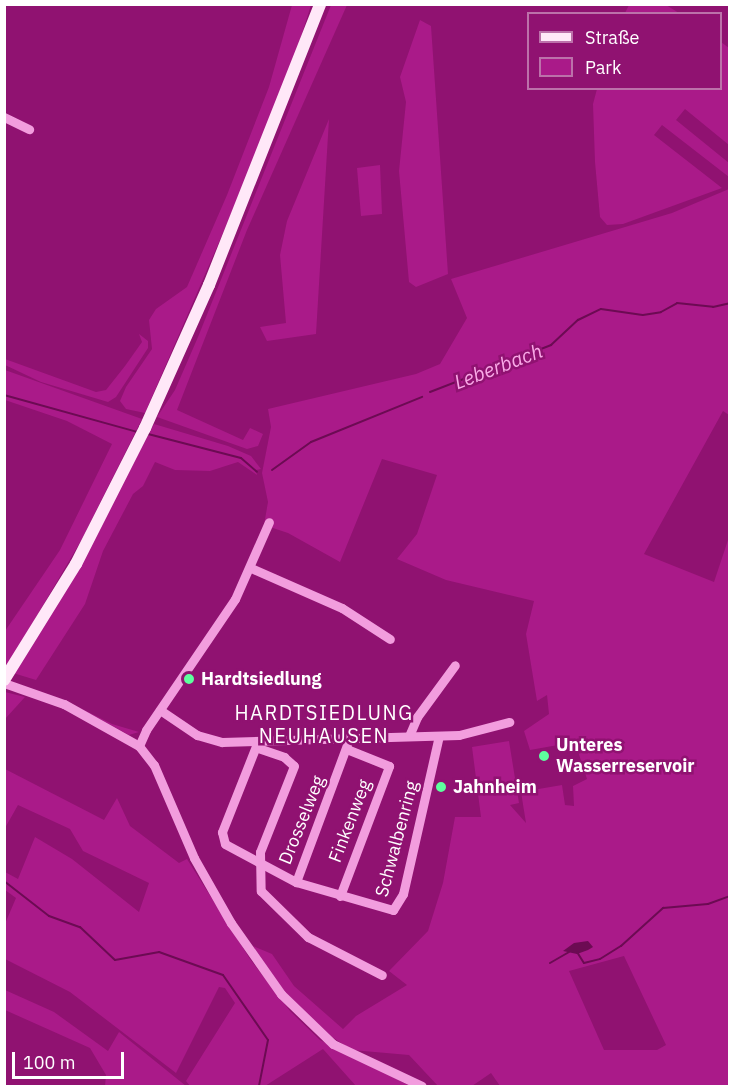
<!DOCTYPE html>
<html>
<head>
<meta charset="utf-8">
<style>
	body { margin:0 }
	#map { position:relative; width:734px; height:1091px; overflow:hidden; background:#901271; font-family:"IBM Plex Sans",sans-serif }
	div>[style] { position:absolute }
	.green>* { inset:0; background:#aa1a89 }
	.water>* { inset:0; background:#6c0b53 }
	.stream>* { height:2px; margin:-1px; padding:0 1px; transform-origin:1px; border-radius:1px; background:#6c0b53 }
	.minor>* { height:9px; margin:-4.5px; padding:0 4.5px; transform-origin:4.5px; border-radius:4.5px; background:#f29dde }
	.major>* { height:12px; margin:-6px; padding:0 6px; transform-origin:6px; border-radius:6px; background:#ffe8f8 }
	.dots>* { width:16px; height:16px; translate:-50% -50%; box-sizing:border-box; border:3px solid #901271; border-radius:50% }
	span { translate:-50% -50%; white-space:nowrap; text-align:center; line-height:1.15; -webkit-text-stroke:5px #901271; paint-order:stroke }
	.poi-label { font-size:18px; color:#fff; font-weight:700 }
	.left { translate:0 -50%; text-align:left }
	.street-label { font-size:18px; color:#fff }
	.water-label { font-size:20px; color:#f9a9e7; font-style:italic }
	.neighbourhood-label { font-size:20px; color:#fff; letter-spacing:1.5px }
	.frame { position:absolute; inset:0; border:6px solid #fff; pointer-events:none }
	.legend { position:absolute; left:527px; top:12px; width:195px; height:78px; box-sizing:border-box; background:#901271; border:2px solid #bc71aa; margin:0; padding:8px 10px; list-style:none; font-size:18px; color:#fff }
	.legend li { display:flex; align-items:center; gap:12px; height:30px }
	.legend b { width:30px; border:2px solid #bc71aa }
	.scale { position:absolute; left:12px; top:1052px; width:112px; height:27px; box-sizing:border-box; border:3px solid #fff; border-top:0; padding-left:8px; font-size:18px; line-height:21px; white-space:nowrap; color:#fff; -webkit-text-stroke:4px #901271; paint-order:stroke }
</style>
</head>
<body>
<div id="map">
	<div class="green">
		<div style="clip-path:polygon(292px 5px,311px 5px,293px 62px,226px 226px,145px 413px,126px 409px,120px 401px,126px 387px,152px 349px,149px 320px,156px 309px,187px 287px,227px 195px,269px 87px)"></div>
		<div style="clip-path:polygon(331px 5px,347px 5px,247px 230px,177px 410px,243px 440px,250px 428px,263px 434px,258px 446px,247px 449px,157px 417px,175px 390px,198px 337px)"></div>
		<div style="clip-path:polygon(629px 5px,666px 5px,679px 13px,625px 13px)"></div>
		<div style="clip-path:polygon(420px 20px,431px 26px,448px 274px,416px 287px,409px 282px,399px 171px,406px 102px,400px 77px)"></div>
		<div style="clip-path:polygon(721px 42px,729px 48px,729px 145px,685px 109px,676px 120px,729px 163px,729px 177px,662px 125px,654px 135px,722px 188px,623px 224px,607px 225px,600px 217px,595px 162px,593px 104px,597px 89px,720px 88px)"></div>
		<div style="clip-path:polygon(329px 119px,316px 334px,267px 341px,260px 327px,286px 323px,280px 255px,287px 221px)"></div>
		<div style="clip-path:polygon(380px 165px,382px 214px,361px 216px,357px 168px)"></div>
		<div style="clip-path:polygon(evenodd,729px 189px,729px 415px,723px 411px,644px 554px,714px 582px,729px 537px,729px 1086px,500px 1086px,491px 1073px,472px 1086px,438px 1086px,409px 1055px,352px 1050px,332px 1037px,287px 995px,253px 946px,272px 954px,294px 986px,343px 1029px,356px 1016px,407px 985px,389px 971px,428px 931px,443px 883px,455px 817px,481px 817px,472px 747px,509px 741px,519px 803px,510px 805px,526px 823px,521px 792px,562px 785px,565px 805px,574px 806px,573px 786px,587px 779px,575px 742px,530px 750px,524px 731px,549px 714px,547px 695px,537px 701px,526px 634px,534px 601px,446px 580px,397px 559px,417px 534px,437px 475px,382px 459px,340px 562px,288px 533px,264px 525px,268px 502px,262px 473px,271px 427px,268px 409px,416px 374px,440px 364px,467px 318px,451px 279px,672px 213px,729px 189px,624px 956px,666px 1045px,657px 1050px,604px 1050px,569px 971px,624px 956px)"></div>
		<div style="clip-path:polygon(139px 334px,148px 341px,148px 348px,116px 397px,108px 402px,41px 382px,5px 365px,5px 359px,96px 392px,106px 390px,125px 366px,142px 342px)"></div>
		<div style="clip-path:polygon(5px 370px,142px 419px,82px 539px,5px 670px,5px 631px,60px 550px,112px 444px,67px 421px,5px 400px)"></div>
		<div style="clip-path:polygon(154px 424px,228px 446px,251px 456px,261px 469px,256px 470px,257px 475px,238px 462px,210px 471px,175px 470px,155px 462px,143px 486px,133px 494px,103px 551px,85px 604px,36px 680px,13px 673px,70px 583px)"></div>
		<div style="clip-path:polygon(5px 692px,25px 697px,5px 719px,4px 692px)"></div>
		<div style="clip-path:polygon(78px 707px,112px 724px,139px 732px,129px 735px)"></div>
		<div style="clip-path:polygon(5px 769px,104px 820px,117px 798px,130px 826px,179px 863px,187px 859px,250px 959px,290px 1011px,320px 1040px,410px 1086px,356px 1086px,323px 1049px,265px 1086px,190px 1086px,186px 1081px,235px 1003px,225px 988px,219px 987px,176px 1073px,70px 992px,5px 959px,4px 926px,16px 898px,5px 890px,5px 872px,18px 879px,35px 837px,72px 859px,139px 912px,149px 883px,83px 851px,70px 829px,18px 805px,5px 828px)"></div>
		<div style="clip-path:polygon(5px 990px,54px 1012px,108px 1051px,119px 1032px,186px 1086px,105px 1086px,106px 1075px,90px 1048px,5px 1010px)"></div>
	</div>
	<div class="water">
		<div style="clip-path:polygon(588px 941px,593px 947px,588px 950px,577px 954px,563px 951px,574px 943px)"></div>
	</div>
	<div class="stream">
		<div style="left:430px;top:392px;width:130px;rotate:-21.2deg"></div>
		<div style="left:551px;top:345px;width:37px;rotate:-43deg"></div>
		<div style="left:578px;top:320px;width:25px;rotate:-26deg"></div>
		<div style="left:601px;top:309px;width:42px;rotate:8.1deg"></div>
		<div style="left:643px;top:315px;width:18px;rotate:-9deg"></div>
		<div style="left:661px;top:312px;width:18px;rotate:-29deg"></div>
		<div style="left:677px;top:303px;width:36px;rotate:6deg"></div>
		<div style="left:713px;top:307px;width:17px;rotate:-13deg"></div>
		<div style="left:4px;top:395px;width:138px;rotate:15.5deg"></div>
		<div style="left:148px;top:434px;width:96px;rotate:14.5deg"></div>
		<div style="left:241px;top:458px;width:21px;rotate:41deg"></div>
		<div style="left:272px;top:470px;width:48px;rotate:-35.7deg"></div>
		<div style="left:311px;top:442px;width:120px;rotate:-22.1deg"></div>
		<div style="left:4px;top:881px;width:57px;rotate:37.9deg"></div>
		<div style="left:49px;top:916px;width:33px;rotate:20deg"></div>
		<div style="left:80px;top:927px;width:48px;rotate:43.3deg"></div>
		<div style="left:115px;top:960px;width:45px;rotate:-10.3deg"></div>
		<div style="left:159px;top:952px;width:68px;rotate:19.8deg"></div>
		<div style="left:223px;top:975px;width:79px;rotate:55.3deg"></div>
		<div style="left:268px;top:1040px;width:47px;rotate:101.1deg"></div>
		<div style="left:577px;top:952px;width:13px;rotate:58deg"></div>
		<div style="left:584px;top:963px;width:16px;rotate:-14deg"></div>
		<div style="left:600px;top:959px;width:25px;rotate:-32deg"></div>
		<div style="left:621px;top:946px;width:57px;rotate:-42.1deg"></div>
		<div style="left:663px;top:908px;width:45px;rotate:-5.1deg"></div>
		<div style="left:708px;top:904px;width:23px;rotate:-20deg"></div>
		<div style="left:550px;top:963px;width:22px;rotate:-30deg"></div>
	</div>
	<div class="minor">
		<div style="left:4px;top:117px;width:28px;rotate:26deg"></div>
		<div style="left:251px;top:568px;width:99px;rotate:23.7deg"></div>
		<div style="left:342px;top:608px;width:57px;rotate:32.9deg"></div>
		<div style="left:4px;top:683px;width:64px;rotate:19.3deg"></div>
		<div style="left:64px;top:704px;width:86px;rotate:29.2deg"></div>
		<div style="left:139px;top:746px;width:24px;rotate:52deg"></div>
		<div style="left:154px;top:765px;width:101px;rotate:66.7deg"></div>
		<div style="left:194px;top:858px;width:75px;rotate:60.4deg"></div>
		<div style="left:231px;top:923px;width:87px;rotate:54.8deg"></div>
		<div style="left:281px;top:994px;width:72px;rotate:43.9deg"></div>
		<div style="left:333px;top:1044px;width:98px;rotate:25.3deg"></div>
		<div style="left:160px;top:710px;width:45px;rotate:34deg"></div>
		<div style="left:197px;top:735px;width:26px;rotate:16deg"></div>
		<div style="left:222px;top:742px;width:237px;rotate:-1.7deg"></div>
		<div style="left:459px;top:735px;width:52px;rotate:-14.6deg"></div>
		<div style="left:409px;top:736px;width:21px;rotate:-67deg"></div>
		<div style="left:417px;top:717px;width:64px;rotate:-53.8deg"></div>
		<div style="left:258px;top:741px;width:98px;rotate:111.6deg"></div>
		<div style="left:222px;top:832px;width:12px;rotate:76deg"></div>
		<div style="left:225px;top:844px;width:81px;rotate:28.2deg"></div>
		<div style="left:296px;top:882px;width:101px;rotate:16.1deg"></div>
		<div style="left:393px;top:910px;width:19px;rotate:-58deg"></div>
		<div style="left:403px;top:894px;width:162px;rotate:-77.2deg"></div>
		<div style="left:139px;top:746px;width:17px;rotate:-66deg"></div>
		<div style="left:146px;top:730px;width:158px;rotate:-55.8deg"></div>
		<div style="left:235px;top:599px;width:84px;rotate:-66.2deg"></div>
		<div style="left:258px;top:748px;width:28px;rotate:19deg"></div>
		<div style="left:284px;top:757px;width:13px;rotate:42deg"></div>
		<div style="left:294px;top:766px;width:92px;rotate:111.6deg"></div>
		<div style="left:260px;top:852px;width:39px;rotate:89deg"></div>
		<div style="left:261px;top:891px;width:66px;rotate:44.4deg"></div>
		<div style="left:308px;top:937px;width:83px;rotate:27.2deg"></div>
		<div style="left:296px;top:882px;width:146px;rotate:-69.6deg"></div>
		<div style="left:340px;top:896px;width:139px;rotate:-69.3deg"></div>
		<div style="left:389px;top:766px;width:43px;rotate:-158.2deg"></div>
	</div>
	<div class="major">
		<div style="left:4px;top:680px;width:137px;rotate:-58.2deg"></div>
		<div style="left:76px;top:564px;width:153px;rotate:-63.1deg"></div>
		<div style="left:145px;top:428px;width:157px;rotate:-65.9deg"></div>
		<div style="left:209px;top:285px;width:302px;rotate:-68.4deg"></div>
	</div>
	<div class="dots">
		<div style="left:189px;top:679px;background:#5eff9e"></div>
		<div style="left:544px;top:756px;background:#5eff9e"></div>
		<div style="left:441px;top:787px;background:#5eff9e"></div>
	</div>
	<div class="poi-label">
		<span class="left" style="left:201px;top:679px">Hardtsiedlung</span>
		<span class="left" style="left:556px;top:756px">Unteres<br>Wasserreservoir</span>
		<span class="left" style="left:453px;top:787px">Jahnheim</span>
	</div>
	<div class="street-label">
		<span style="left:302px;top:820px;rotate:-68deg">Drosselweg</span>
		<span style="left:350px;top:821px;rotate:-69deg">Finkenweg</span>
		<span style="left:397px;top:839px;rotate:-75deg">Schwalbenring</span>
	</div>
	<div class="water-label">
		<span style="left:498px;top:366px;rotate:-21deg">Leberbach</span>
	</div>
	<div class="neighbourhood-label">
		<span style="left:324px;top:724px">HARDTSIEDLUNG<br>NEUHAUSEN</span>
	</div>
	<div class="frame"></div>
	<ul class="legend">
	<li><b style="height:8px;background:#ffe8f8"></b>Straße</li>
	<li><b style="height:16px;background:#aa1a89"></b>Park</li>
	</ul>
	<div class="scale">100 m</div>
</div>
</body>
</html>
